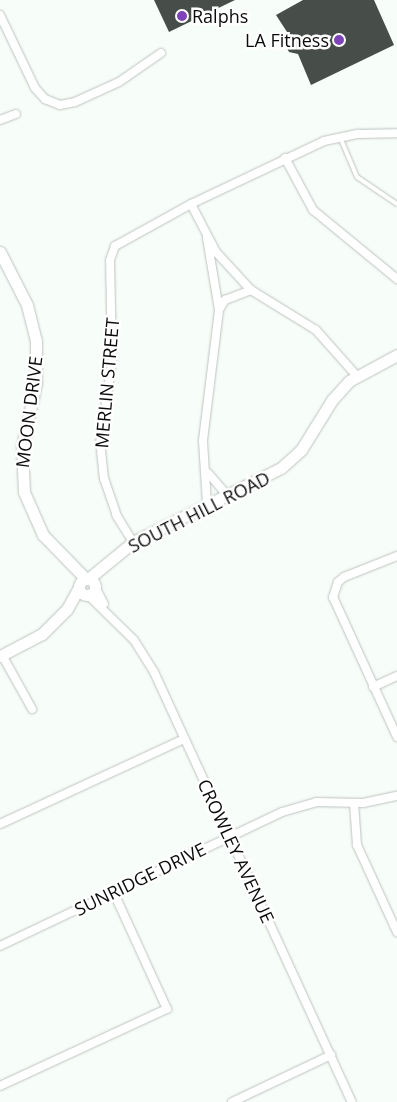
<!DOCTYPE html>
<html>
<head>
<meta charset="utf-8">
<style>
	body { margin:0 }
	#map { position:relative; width:397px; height:1102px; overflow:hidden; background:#f7fdf8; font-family:"Open Sans",sans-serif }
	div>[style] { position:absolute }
	.building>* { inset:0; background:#474d49 }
	.roads { filter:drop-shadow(0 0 1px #bdc3bf) drop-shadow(0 0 1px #bdc3bf) }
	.lane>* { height:4px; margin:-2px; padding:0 2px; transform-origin:2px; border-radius:2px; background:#fff }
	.street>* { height:8px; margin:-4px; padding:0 4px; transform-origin:4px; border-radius:4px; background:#fff }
	.secondary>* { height:11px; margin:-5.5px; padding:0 5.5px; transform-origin:5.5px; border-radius:5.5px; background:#fff }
	.secondary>.ring { margin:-5.5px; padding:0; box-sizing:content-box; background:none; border:11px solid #fff; border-radius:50% }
	.dots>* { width:14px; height:14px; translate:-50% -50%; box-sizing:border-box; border:2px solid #fff; border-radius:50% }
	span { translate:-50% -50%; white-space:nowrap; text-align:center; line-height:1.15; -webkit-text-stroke:5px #fff; paint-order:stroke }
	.poi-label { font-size:18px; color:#0a0c0a }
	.left { translate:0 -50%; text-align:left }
	.right { translate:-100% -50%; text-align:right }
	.street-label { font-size:18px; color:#0a0c0a }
</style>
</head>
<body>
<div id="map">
	<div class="building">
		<div style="clip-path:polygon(154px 0,235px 0,169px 32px)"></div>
		<div style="clip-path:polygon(303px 0,374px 0,394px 45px,311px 85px,298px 54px,289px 52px,285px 44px,289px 35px,276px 15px)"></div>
	</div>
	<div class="roads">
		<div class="lane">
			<div style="left:340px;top:137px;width:43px;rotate:67deg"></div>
			<div style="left:357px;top:177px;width:48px;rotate:34deg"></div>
		</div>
		<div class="street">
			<div style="left:0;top:15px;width:81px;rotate:64.4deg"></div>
			<div style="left:35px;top:88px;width:15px;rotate:48deg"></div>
			<div style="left:45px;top:99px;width:16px;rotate:22deg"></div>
			<div style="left:60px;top:105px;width:15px;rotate:-11deg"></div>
			<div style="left:75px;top:102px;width:48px;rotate:-24.4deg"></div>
			<div style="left:119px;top:82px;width:51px;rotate:-34.6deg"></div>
			<div style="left:0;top:120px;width:17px;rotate:-21deg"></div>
			<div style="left:285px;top:158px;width:59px;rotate:61.7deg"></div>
			<div style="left:313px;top:210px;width:109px;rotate:39.4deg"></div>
			<div style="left:191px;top:204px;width:54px;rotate:62.5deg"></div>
			<div style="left:216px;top:252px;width:52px;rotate:47.4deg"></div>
			<div style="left:251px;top:290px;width:76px;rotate:31.6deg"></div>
			<div style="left:316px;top:330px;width:60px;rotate:48.4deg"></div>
			<div style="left:207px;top:238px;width:73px;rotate:80.5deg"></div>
			<div style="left:219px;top:310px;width:132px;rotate:97deg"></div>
			<div style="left:203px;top:441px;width:64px;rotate:86.4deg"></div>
			<div style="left:219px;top:310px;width:12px;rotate:-59deg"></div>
			<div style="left:225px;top:300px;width:28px;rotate:-21deg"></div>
			<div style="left:208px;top:473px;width:30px;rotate:49deg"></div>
			<div style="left:133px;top:542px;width:31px;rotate:-122deg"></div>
			<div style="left:117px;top:516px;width:39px;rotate:-109deg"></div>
			<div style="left:104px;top:479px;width:36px;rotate:-96deg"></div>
			<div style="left:100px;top:443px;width:82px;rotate:-81.6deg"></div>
			<div style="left:112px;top:362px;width:102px;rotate:-91.1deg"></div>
			<div style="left:110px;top:260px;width:15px;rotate:-70deg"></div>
			<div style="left:115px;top:246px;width:87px;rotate:-28.9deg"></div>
			<div style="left:191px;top:204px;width:147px;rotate:-25.3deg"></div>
			<div style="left:324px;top:141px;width:35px;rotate:-12deg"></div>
			<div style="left:358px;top:134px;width:39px;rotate:-1deg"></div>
			<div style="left:397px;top:556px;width:57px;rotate:158.4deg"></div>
			<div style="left:344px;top:577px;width:8px;rotate:140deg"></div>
			<div style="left:338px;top:582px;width:16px;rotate:108deg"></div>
			<div style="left:333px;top:597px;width:154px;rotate:65.4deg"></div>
			<div style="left:95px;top:587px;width:19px;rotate:62deg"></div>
			<div style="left:88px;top:595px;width:64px;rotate:44.4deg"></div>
			<div style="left:134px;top:640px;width:38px;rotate:58deg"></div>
			<div style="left:154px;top:672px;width:473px;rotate:65.3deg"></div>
			<div style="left:2px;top:655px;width:62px;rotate:60.9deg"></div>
			<div style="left:373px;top:687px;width:26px;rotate:-25deg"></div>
			<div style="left:354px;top:803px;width:42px;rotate:85.9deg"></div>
			<div style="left:357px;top:845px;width:96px;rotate:65.3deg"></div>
			<div style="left:0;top:824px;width:203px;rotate:-24.8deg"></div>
			<div style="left:0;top:946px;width:312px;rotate:-25.4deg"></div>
			<div style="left:282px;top:812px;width:35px;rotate:-16deg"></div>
			<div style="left:316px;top:802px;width:47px;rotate:1.2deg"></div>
			<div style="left:363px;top:803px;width:35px;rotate:-12deg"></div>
			<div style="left:0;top:1086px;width:184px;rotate:-24.8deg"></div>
			<div style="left:167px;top:1009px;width:128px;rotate:-114.6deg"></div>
			<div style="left:232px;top:1102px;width:110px;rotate:-25.4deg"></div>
		</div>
		<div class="secondary">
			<div style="left:0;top:252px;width:59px;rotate:63deg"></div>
			<div style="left:27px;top:305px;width:37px;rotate:76deg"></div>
			<div style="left:36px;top:341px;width:42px;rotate:90deg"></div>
			<div style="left:36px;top:383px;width:66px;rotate:102.3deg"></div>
			<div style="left:22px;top:447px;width:45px;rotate:87.5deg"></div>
			<div style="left:24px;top:492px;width:47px;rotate:66.2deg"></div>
			<div style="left:43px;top:535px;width:62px;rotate:45.7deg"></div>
			<div style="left:88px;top:579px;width:58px;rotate:-39.4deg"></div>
			<div style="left:133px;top:542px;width:165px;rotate:-26.6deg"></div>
			<div style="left:281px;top:468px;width:27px;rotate:-42deg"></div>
			<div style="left:301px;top:450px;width:59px;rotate:-58.2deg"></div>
			<div style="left:332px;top:400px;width:25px;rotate:-48deg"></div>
			<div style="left:349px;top:381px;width:55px;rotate:-28.4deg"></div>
			<div class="ring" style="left:79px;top:579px;width:5px;height:5px"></div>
			<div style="left:0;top:656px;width:47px;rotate:-27.6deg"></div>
			<div style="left:42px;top:634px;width:35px;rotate:-45deg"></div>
			<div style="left:67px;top:609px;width:25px;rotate:-61deg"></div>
		</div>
	</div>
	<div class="dots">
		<div style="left:182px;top:16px;background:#7e43b9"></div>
		<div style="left:339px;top:40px;background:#7e43b9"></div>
	</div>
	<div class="poi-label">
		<span class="left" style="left:192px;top:16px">Ralphs</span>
		<span class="right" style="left:329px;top:40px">LA Fitness</span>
	</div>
	<div class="street-label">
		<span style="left:107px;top:383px;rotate:-85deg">MERLIN STREET</span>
		<span style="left:29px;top:412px;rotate:-83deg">MOON DRIVE</span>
		<span style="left:199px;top:512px;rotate:-27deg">SOUTH HILL ROAD</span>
		<span style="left:236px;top:851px;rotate:65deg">CROWLEY AVENUE</span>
		<span style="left:140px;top:879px;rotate:-26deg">SUNRIDGE DRIVE</span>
	</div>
</div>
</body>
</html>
